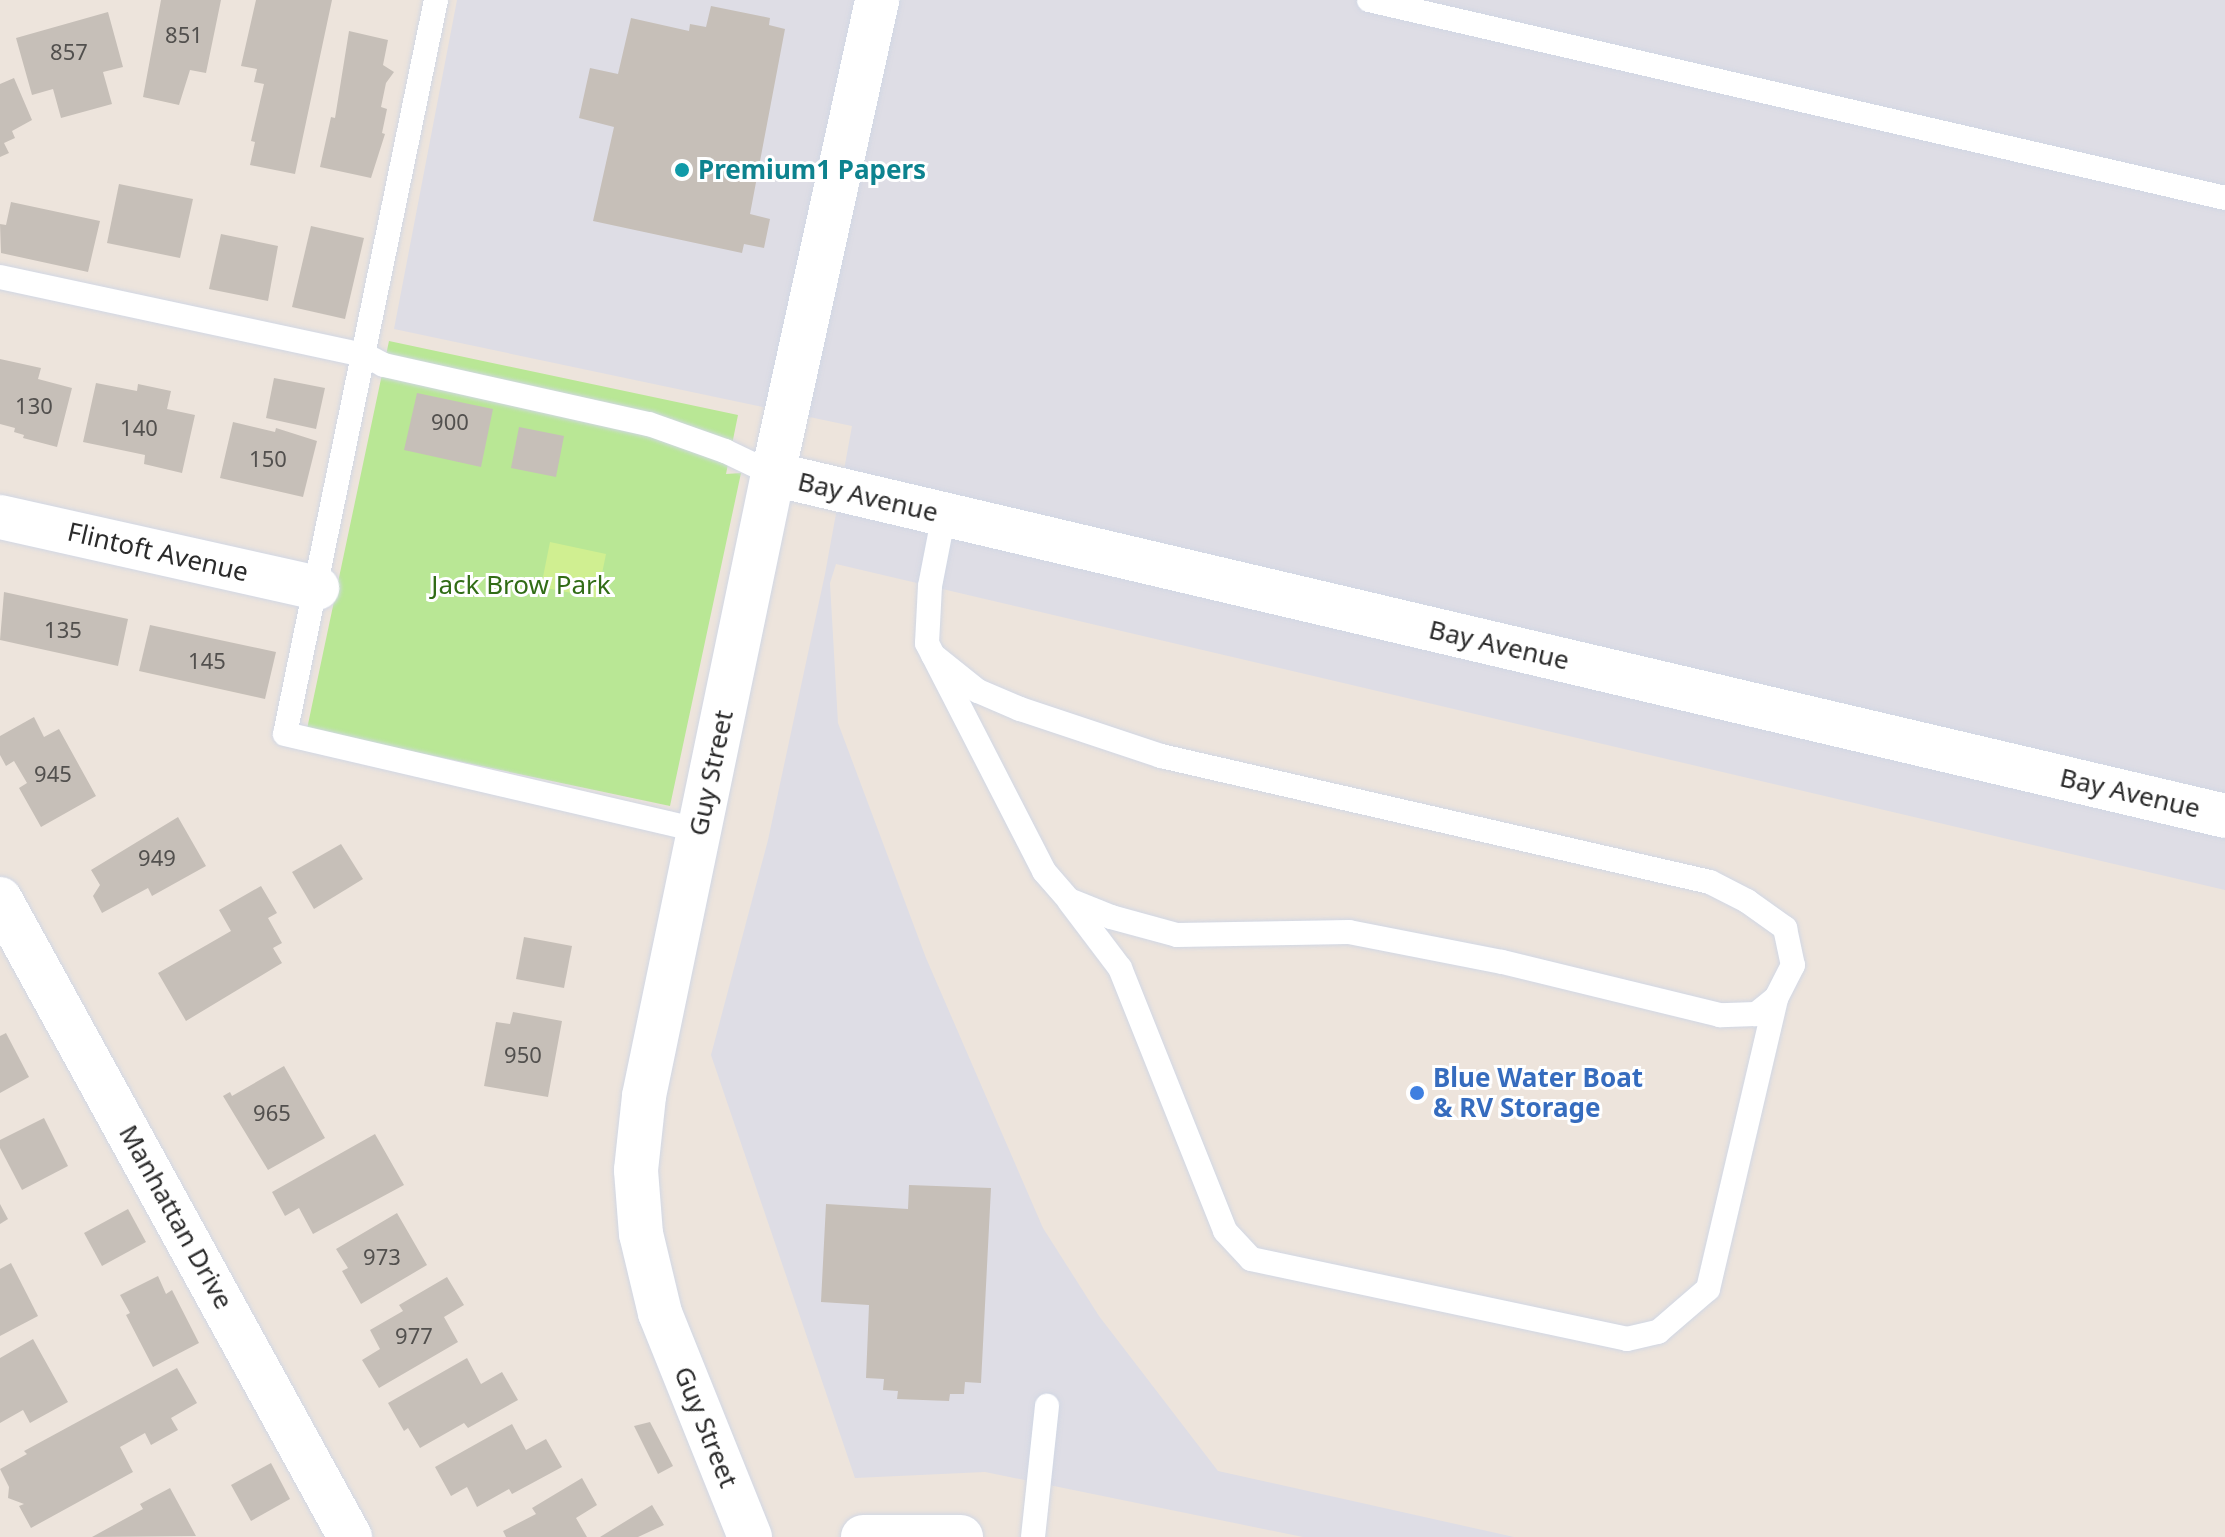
<!DOCTYPE html>
<html>
<head>
<meta charset="utf-8">
<style>
	body { margin:0 }
	#map { position:relative; width:2225px; height:1537px; overflow:hidden; background:#ede4dc; font-family:"Noto Sans",sans-serif }
	div>[style] { position:absolute }
	.industrial>* { inset:0; background:#dedde5 }
	.green>* { inset:0; background:#b9e795 }
	.pitch>* { inset:0; background:#d0ef91 }
	.building>* { inset:0; background:#c6bfb8 }
	.roads { filter:drop-shadow(0 0 2px #d1d7e4) drop-shadow(0 0 2px #d1d7e4) }
	.lane>* { height:24px; margin:-12px; padding:0 12px; transform-origin:12px; border-radius:12px; background:#fff }
	.street>* { height:44px; margin:-22px; padding:0 22px; transform-origin:22px; border-radius:22px; background:#fff }
	.secondary>* { height:44px; margin:-22px; padding:0 22px; transform-origin:22px; border-radius:22px; background:#fff }
	.dots>* { width:22px; height:22px; translate:-50% -50%; box-sizing:border-box; border:4px solid #fff; border-radius:50% }
	span { translate:-50% -50%; white-space:nowrap; text-align:center; line-height:1.15; -webkit-text-stroke:6px #fff; paint-order:stroke }
	.number-label { font-size:22px; color:#52504e }
	.number-label span { -webkit-text-stroke-width:0 }
	.culture-label { font-size:26px; color:#0d838f; font-weight:700 }
	.left { translate:0 -50%; text-align:left }
	.street-label { font-size:26px; color:#2b2b2b }
	.park-label { font-size:26px; color:#316c16 }
	.shop-label { font-size:26px; color:#366cbe; font-weight:700 }
</style>
</head>
<body>
<div id="map">
	<div class="industrial">
		<div style="clip-path:polygon(457px 0,2225px 0,2225px 890px,836px 564px,830px 583px,838px 723px,926px 958px,1043px 1228px,1099px 1316px,1218px 1471px,1514px 1537px,1303px 1537px,985px 1472px,855px 1478px,711px 1055px,768px 840px,825px 574px,852px 426px,394px 329px)"></div>
	</div>
	<div class="green">
		<div style="clip-path:polygon(389px 341px,738px 415px,726px 474px,741px 473px,670px 806px,307px 729px)"></div>
	</div>
	<div class="pitch">
		<div style="clip-path:polygon(550px 542px,606px 554px,597px 598px,541px 587px)"></div>
	</div>
	<div class="building">
		<div style="clip-path:polygon(161px 0,221px 0,206px 73px,190px 70px,179px 105px,143px 97px)"></div>
		<div style="clip-path:polygon(256px 0,332px 0,295px 174px,250px 165px,255px 142px,251px 141px,264px 84px,254px 82px,257px 69px,241px 66px)"></div>
		<div style="clip-path:polygon(711px 6px,770px 18px,769px 25px,785px 29px,750px 214px,770px 219px,764px 248px,744px 244px,742px 253px,593px 221px,614px 127px,579px 118px,590px 68px,618px 74px,631px 18px,689px 31px,690px 24px,706px 27px)"></div>
		<div style="clip-path:polygon(108px 12px,123px 67px,103px 72px,112px 104px,61px 118px,53px 89px,32px 95px,16px 38px)"></div>
		<div style="clip-path:polygon(349px 31px,388px 40px,383px 65px,394px 72px,386px 83px,381px 107px,387px 109px,382px 133px,385px 134px,371px 178px,320px 167px,331px 117px,335px 118px)"></div>
		<div style="clip-path:polygon(14px 78px,32px 120px,12px 131px,15px 138px,4px 143px,9px 153px,0 157px,0 84px)"></div>
		<div style="clip-path:polygon(119px 184px,193px 199px,180px 258px,107px 243px)"></div>
		<div style="clip-path:polygon(11px 202px,100px 221px,88px 272px,1px 253px,0 224px,6px 225px)"></div>
		<div style="clip-path:polygon(311px 226px,364px 238px,345px 319px,292px 307px)"></div>
		<div style="clip-path:polygon(221px 234px,278px 246px,268px 301px,209px 289px)"></div>
		<div style="clip-path:polygon(0 359px,41px 368px,38px 379px,72px 388px,57px 447px,23px 438px,24px 435px,14px 432px,15px 428px,0 424px)"></div>
		<div style="clip-path:polygon(274px 378px,325px 388px,316px 429px,266px 418px)"></div>
		<div style="clip-path:polygon(96px 383px,137px 391px,138px 384px,171px 391px,167px 409px,195px 415px,182px 473px,144px 464px,145px 455px,83px 442px)"></div>
		<div style="clip-path:polygon(417px 393px,493px 409px,481px 467px,404px 450px)"></div>
		<div style="clip-path:polygon(233px 422px,275px 432px,276px 428px,317px 441px,303px 497px,220px 478px)"></div>
		<div style="clip-path:polygon(519px 427px,564px 436px,556px 477px,511px 468px)"></div>
		<div style="clip-path:polygon(4px 592px,128px 619px,118px 666px,0 640px)"></div>
		<div style="clip-path:polygon(150px 625px,276px 652px,265px 699px,139px 671px)"></div>
		<div style="clip-path:polygon(34px 717px,44px 737px,59px 729px,96px 796px,41px 827px,19px 788px,27px 783px,14px 761px,6px 766px,0 755px,0 736px)"></div>
		<div style="clip-path:polygon(178px 817px,206px 866px,152px 896px,148px 888px,102px 913px,93px 896px,100px 885px,91px 870px)"></div>
		<div style="clip-path:polygon(341px 844px,363px 879px,314px 909px,292px 872px)"></div>
		<div style="clip-path:polygon(261px 886px,277px 913px,268px 918px,282px 943px,273px 948px,282px 963px,186px 1021px,158px 973px,231px 931px,219px 910px)"></div>
		<div style="clip-path:polygon(524px 937px,572px 946px,564px 988px,516px 979px)"></div>
		<div style="clip-path:polygon(513px 1012px,562px 1021px,548px 1097px,484px 1086px,496px 1022px,510px 1024px)"></div>
		<div style="clip-path:polygon(6px 1033px,29px 1077px,0 1093px,0 1036px)"></div>
		<div style="clip-path:polygon(284px 1066px,325px 1138px,268px 1170px,223px 1096px,230px 1092px,232px 1096px)"></div>
		<div style="clip-path:polygon(44px 1118px,68px 1166px,22px 1190px,0 1148px,0 1140px)"></div>
		<div style="clip-path:polygon(375px 1134px,404px 1185px,313px 1234px,299px 1208px,285px 1216px,272px 1192px)"></div>
		<div style="clip-path:polygon(909px 1185px,991px 1188px,981px 1383px,965px 1382px,964px 1394px,950px 1394px,949px 1401px,897px 1399px,898px 1391px,883px 1390px,884px 1379px,866px 1378px,869px 1305px,821px 1302px,826px 1204px,908px 1209px)"></div>
		<div style="clip-path:polygon(0 1204px,8px 1219px,0 1224px)"></div>
		<div style="clip-path:polygon(128px 1209px,146px 1242px,102px 1266px,84px 1233px)"></div>
		<div style="clip-path:polygon(397px 1213px,427px 1265px,361px 1304px,342px 1271px,348px 1268px,336px 1249px)"></div>
		<div style="clip-path:polygon(11px 1263px,38px 1316px,0 1336px,0 1269px)"></div>
		<div style="clip-path:polygon(158px 1276px,166px 1294px,172px 1290px,199px 1343px,153px 1367px,126px 1315px,130px 1313px,120px 1295px)"></div>
		<div style="clip-path:polygon(447px 1277px,464px 1305px,444px 1317px,458px 1342px,379px 1388px,362px 1360px,380px 1349px,370px 1330px,403px 1311px,399px 1305px)"></div>
		<div style="clip-path:polygon(33px 1339px,68px 1402px,30px 1423px,23px 1410px,0 1423px,0 1358px)"></div>
		<div style="clip-path:polygon(467px 1358px,481px 1384px,502px 1372px,518px 1400px,468px 1428px,464px 1423px,420px 1448px,408px 1428px,404px 1431px,388px 1403px)"></div>
		<div style="clip-path:polygon(177px 1368px,197px 1403px,171px 1418px,178px 1430px,151px 1445px,145px 1433px,120px 1447px,133px 1472px,31px 1528px,19px 1506px,24px 1504px,8px 1498px,9px 1487px,0 1469px,27px 1454px,24px 1451px)"></div>
		<div style="clip-path:polygon(650px 1422px,673px 1466px,658px 1474px,634px 1426px)"></div>
		<div style="clip-path:polygon(512px 1424px,526px 1450px,546px 1439px,562px 1467px,512px 1494px,509px 1489px,477px 1507px,467px 1487px,451px 1496px,435px 1467px)"></div>
		<div style="clip-path:polygon(271px 1463px,290px 1499px,251px 1521px,231px 1485px)"></div>
		<div style="clip-path:polygon(582px 1478px,597px 1505px,576px 1518px,587px 1537px,506px 1537px,503px 1531px,536px 1514px,532px 1508px)"></div>
		<div style="clip-path:polygon(170px 1488px,196px 1536px,92px 1537px,143px 1509px,140px 1504px)"></div>
		<div style="clip-path:polygon(652px 1505px,664px 1525px,638px 1537px,600px 1537px)"></div>
	</div>
	<div class="roads">
		<div class="lane">
			<div style="left:436px;top:0;width:749px;rotate:101.62deg"></div>
			<div style="left:285px;top:734px;width:425px;rotate:13.1deg"></div>
			<div style="left:1369px;top:0;width:879px;rotate:13.02deg"></div>
			<div style="left:0;top:277px;width:373px;rotate:12.1deg"></div>
			<div style="left:365px;top:355px;width:21px;rotate:28deg"></div>
			<div style="left:384px;top:365px;width:271px;rotate:12.6deg"></div>
			<div style="left:649px;top:424px;width:81px;rotate:19.6deg"></div>
			<div style="left:725px;top:451px;width:53px;rotate:25.6deg"></div>
			<div style="left:933px;top:655px;width:58px;rotate:38.7deg"></div>
			<div style="left:978px;top:691px;width:46px;rotate:23.2deg"></div>
			<div style="left:1020px;top:709px;width:149px;rotate:18.4deg"></div>
			<div style="left:1161px;top:756px;width:563px;rotate:12.93deg"></div>
			<div style="left:1710px;top:882px;width:42px;rotate:27.2deg"></div>
			<div style="left:1747px;top:901px;width:47px;rotate:35.4deg"></div>
			<div style="left:1785px;top:928px;width:38px;rotate:78deg"></div>
			<div style="left:1793px;top:965px;width:37px;rotate:117deg"></div>
			<div style="left:1776px;top:998px;width:26px;rotate:141deg"></div>
			<div style="left:1756px;top:1014px;width:36px;rotate:178deg"></div>
			<div style="left:1720px;top:1015px;width:224px;rotate:-166.3deg"></div>
			<div style="left:1502px;top:962px;width:156px;rotate:-168.9deg"></div>
			<div style="left:1349px;top:932px;width:172px;rotate:179deg"></div>
			<div style="left:1177px;top:935px;width:68px;rotate:-164.7deg"></div>
			<div style="left:1111px;top:917px;width:45px;rotate:-158deg"></div>
			<div style="left:1069px;top:900px;width:38px;rotate:-131deg"></div>
			<div style="left:1044px;top:871px;width:256px;rotate:-117.2deg"></div>
			<div style="left:927px;top:643px;width:57px;rotate:-87deg"></div>
			<div style="left:930px;top:586px;width:73px;rotate:-79deg"></div>
			<div style="left:1070px;top:902px;width:83px;rotate:52.9deg"></div>
			<div style="left:1120px;top:968px;width:283px;rotate:68.2deg"></div>
			<div style="left:1225px;top:1231px;width:38px;rotate:47deg"></div>
			<div style="left:1251px;top:1259px;width:384px;rotate:12deg"></div>
			<div style="left:1627px;top:1339px;width:32px;rotate:-13deg"></div>
			<div style="left:1658px;top:1332px;width:66px;rotate:-40.7deg"></div>
			<div style="left:1708px;top:1289px;width:299px;rotate:-76.8deg"></div>
			<div style="left:1033px;top:1537px;width:132px;rotate:-83.9deg"></div>
		</div>
		<div class="street">
			<div style="left:773px;top:474px;width:485px;rotate:-77.6deg"></div>
			<div style="left:0;top:517px;width:325px;rotate:12.6deg"></div>
			<div style="left:0;top:899px;width:728px;rotate:61.25deg"></div>
			<div style="left:863px;top:1537px;width:98px"></div>
		</div>
		<div class="secondary">
			<div style="left:750px;top:1537px;width:241px;rotate:-111.9deg"></div>
			<div style="left:660px;top:1313px;width:81px;rotate:-103.5deg"></div>
			<div style="left:641px;top:1234px;width:64px;rotate:-94.5deg"></div>
			<div style="left:636px;top:1170px;width:74px;rotate:-83.8deg"></div>
			<div style="left:644px;top:1096px;width:635px;rotate:-78.28deg"></div>
			<div style="left:773px;top:474px;width:1492px;rotate:13.25deg"></div>
		</div>
	</div>
	<div class="dots">
		<div style="left:682px;top:170px;background:#0f9aa8"></div>
		<div style="left:1417px;top:1093px;background:#3f7fe0"></div>
	</div>
	<div class="number-label">
		<span style="left:184px;top:35px">851</span>
		<span style="left:69px;top:52px">857</span>
		<span style="left:34px;top:406px">130</span>
		<span style="left:450px;top:422px">900</span>
		<span style="left:139px;top:428px">140</span>
		<span style="left:268px;top:459px">150</span>
		<span style="left:63px;top:630px">135</span>
		<span style="left:207px;top:661px">145</span>
		<span style="left:53px;top:774px">945</span>
		<span style="left:157px;top:858px">949</span>
		<span style="left:523px;top:1055px">950</span>
		<span style="left:272px;top:1113px">965</span>
		<span style="left:382px;top:1257px">973</span>
		<span style="left:414px;top:1336px">977</span>
	</div>
	<div class="culture-label">
		<span class="left" style="left:698px;top:170px">Premium1 Papers</span>
	</div>
	<div class="street-label">
		<span style="left:868px;top:497px;rotate:13deg">Bay Avenue</span>
		<span style="left:158px;top:552px;rotate:13deg">Flintoft Avenue</span>
		<span style="left:1499px;top:645px;rotate:13deg">Bay Avenue</span>
		<span style="left:711px;top:773px;rotate:-78deg">Guy Street</span>
		<span style="left:2130px;top:793px;rotate:13deg">Bay Avenue</span>
		<span style="left:176px;top:1217px;rotate:61deg">Manhattan Drive</span>
		<span style="left:706px;top:1427px;rotate:68deg">Guy Street</span>
	</div>
	<div class="park-label">
		<span style="left:521px;top:585px">Jack Brow Park</span>
	</div>
	<div class="shop-label">
		<span class="left" style="left:1433px;top:1093px">Blue Water Boat<br>&amp; RV Storage</span>
	</div>
</div>
</body>
</html>
